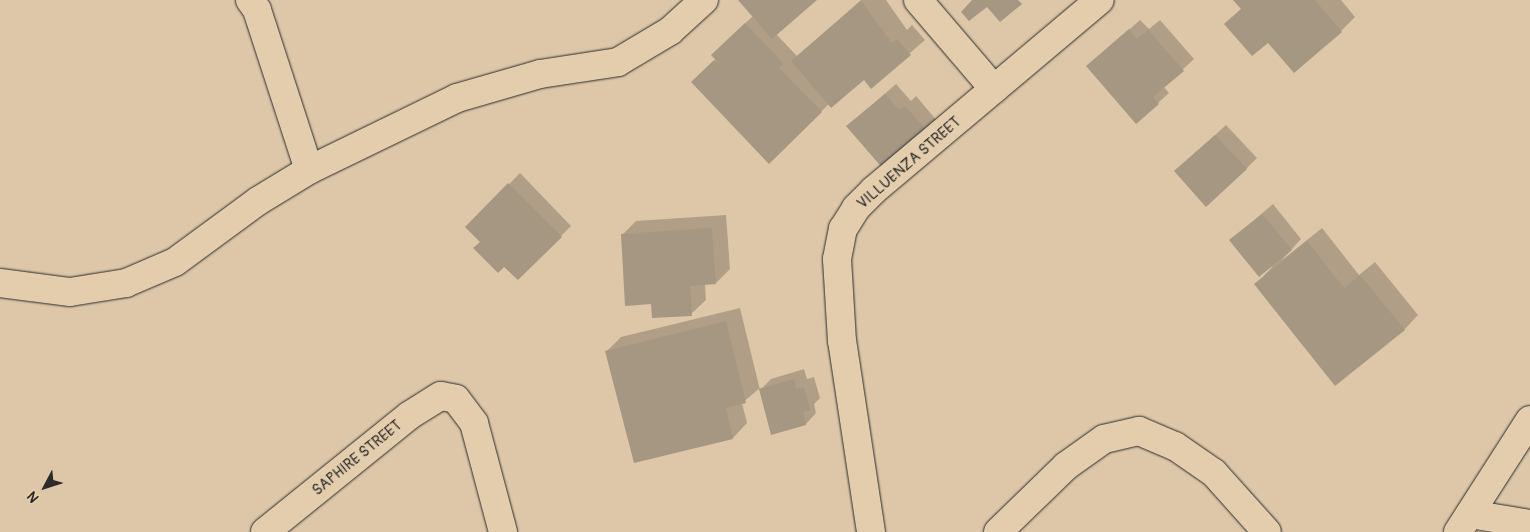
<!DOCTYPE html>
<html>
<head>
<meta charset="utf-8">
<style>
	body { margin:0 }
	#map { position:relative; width:1530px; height:532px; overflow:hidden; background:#ddc7a8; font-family:Pangolin,sans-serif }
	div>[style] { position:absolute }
	.shadow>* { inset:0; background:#0003 }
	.building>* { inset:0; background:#a59781 }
	.roads { filter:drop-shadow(0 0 1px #2b2b2b) drop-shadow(0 0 1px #2b2b2b) }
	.minor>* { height:28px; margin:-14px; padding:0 14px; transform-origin:14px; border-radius:14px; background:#e4cdad }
	.major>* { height:28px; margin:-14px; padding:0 14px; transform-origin:14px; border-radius:14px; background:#e4cdad }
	span { translate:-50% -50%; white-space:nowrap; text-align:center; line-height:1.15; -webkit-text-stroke:4.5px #e4cdad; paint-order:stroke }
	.street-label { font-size:15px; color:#2b2b2b }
	.north { position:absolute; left:20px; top:462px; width:50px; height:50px; -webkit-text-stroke:4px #e4cdad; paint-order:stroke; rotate:230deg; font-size:14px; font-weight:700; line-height:20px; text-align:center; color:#2b2b2b }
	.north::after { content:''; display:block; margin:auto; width:18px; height:22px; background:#2b2b2b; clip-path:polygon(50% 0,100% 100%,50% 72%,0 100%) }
</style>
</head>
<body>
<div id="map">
	<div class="shadow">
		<div style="clip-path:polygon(740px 0,815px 0,776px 34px,797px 56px,861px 0,886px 0,907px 30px,912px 25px,925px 40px,871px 87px,864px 79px,829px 104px,769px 162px,693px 82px,716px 59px,723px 44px,753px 16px)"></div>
		<div style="clip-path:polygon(1235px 0,1341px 0,1355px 17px,1341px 31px,1268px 41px,1226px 24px,1242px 8px)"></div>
		<div style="clip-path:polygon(1140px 20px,1149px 29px,1160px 20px,1194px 59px,1164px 87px,1169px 93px,1158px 103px,1099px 56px)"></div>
		<div style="clip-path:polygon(896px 84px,911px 101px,916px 96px,938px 122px,885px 169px,848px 126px)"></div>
		<div style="clip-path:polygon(1226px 125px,1257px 158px,1246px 169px,1187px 161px)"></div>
		<div style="clip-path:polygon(520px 173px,571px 226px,518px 279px,467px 227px)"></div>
		<div style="clip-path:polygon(1273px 204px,1301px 239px,1282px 260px,1322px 228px,1359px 275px,1375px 262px,1418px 315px,1404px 330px,1256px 284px,1272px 267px,1231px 240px)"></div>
		<div style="clip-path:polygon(726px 215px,730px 269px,716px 283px,705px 284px,706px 300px,691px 314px,652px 303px,622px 235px,636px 221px)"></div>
		<div style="clip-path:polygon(740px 308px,760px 390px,771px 379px,804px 369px,807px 379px,814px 377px,820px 398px,814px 404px,816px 413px,806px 424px,772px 433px,760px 388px,742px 403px,747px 423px,733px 438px,607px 351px,621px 337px)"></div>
	</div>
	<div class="building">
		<div style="clip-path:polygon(738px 0,817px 0,772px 39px)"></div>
		<div style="clip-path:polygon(972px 0,1018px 0,1022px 4px,1000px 22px,987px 7px,969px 21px,961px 12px)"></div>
		<div style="clip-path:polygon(1233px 0,1315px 0,1342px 32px,1294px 73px,1268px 43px,1252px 56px,1224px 24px,1241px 9px)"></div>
		<div style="clip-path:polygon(861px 1px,892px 43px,897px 39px,911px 55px,871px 89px,864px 80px,831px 108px,791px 61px)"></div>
		<div style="clip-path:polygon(745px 23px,784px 64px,779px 68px,822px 112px,769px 164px,691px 82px,714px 60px,723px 68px,711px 55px)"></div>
		<div style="clip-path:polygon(1129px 29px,1137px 39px,1148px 30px,1184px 71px,1153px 97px,1159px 104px,1136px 124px,1086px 66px)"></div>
		<div style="clip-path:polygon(885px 94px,899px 110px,905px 106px,929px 133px,885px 171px,846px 126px)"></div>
		<div style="clip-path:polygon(1215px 135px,1247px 169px,1206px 207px,1174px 171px)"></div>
		<div style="clip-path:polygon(508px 183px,562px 237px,518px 280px,504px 267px,498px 273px,473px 248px,480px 242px,465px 227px)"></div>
		<div style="clip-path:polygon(1262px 214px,1292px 250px,1259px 277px,1229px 240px)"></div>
		<div style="clip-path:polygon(712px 228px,716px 284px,690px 286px,692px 316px,652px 318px,651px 304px,625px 306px,621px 234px)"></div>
		<div style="clip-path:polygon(1307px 241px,1344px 288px,1360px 275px,1405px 330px,1335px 386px,1254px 284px)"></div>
		<div style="clip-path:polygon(726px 321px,746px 403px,726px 408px,733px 439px,634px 463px,605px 351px)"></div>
		<div style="clip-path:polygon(794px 379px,796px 389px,804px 387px,810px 410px,803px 412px,806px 425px,771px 435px,759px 389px)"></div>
	</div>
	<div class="roads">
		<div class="minor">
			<div style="left:250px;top:0;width:12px;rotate:55deg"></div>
			<div style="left:257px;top:10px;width:168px;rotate:72deg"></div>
			<div style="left:918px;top:0;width:117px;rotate:49.5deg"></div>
			<div style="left:0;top:283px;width:71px;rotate:7.3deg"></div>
			<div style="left:70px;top:292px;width:57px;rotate:-9.1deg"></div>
			<div style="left:126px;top:283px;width:53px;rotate:-23.2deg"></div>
			<div style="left:175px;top:262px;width:103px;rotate:-36.3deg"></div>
			<div style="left:258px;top:201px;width:60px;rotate:-31.3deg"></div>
			<div style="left:309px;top:170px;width:165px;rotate:-25.9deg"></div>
			<div style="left:457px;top:98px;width:86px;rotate:-16.1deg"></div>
			<div style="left:540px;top:74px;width:79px;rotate:-8.7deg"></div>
			<div style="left:618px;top:62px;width:61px;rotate:-30.8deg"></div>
			<div style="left:670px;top:31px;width:46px;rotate:-42.4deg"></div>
			<div style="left:1470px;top:514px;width:61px;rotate:9.5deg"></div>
			<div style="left:265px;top:532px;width:186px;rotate:-38.9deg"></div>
			<div style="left:410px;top:415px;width:36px;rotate:-32deg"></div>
			<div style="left:441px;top:396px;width:15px;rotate:11deg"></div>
			<div style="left:456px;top:399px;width:30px;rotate:53deg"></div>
			<div style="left:474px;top:423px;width:113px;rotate:75.1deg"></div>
			<div style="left:871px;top:532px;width:193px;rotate:-98.6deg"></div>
			<div style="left:842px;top:341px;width:82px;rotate:-93.5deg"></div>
			<div style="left:837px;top:259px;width:31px;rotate:-79deg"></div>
			<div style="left:843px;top:229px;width:25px;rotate:-58deg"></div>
			<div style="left:856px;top:208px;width:25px;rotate:-45deg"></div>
			<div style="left:874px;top:190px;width:295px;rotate:-40.1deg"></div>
			<div style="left:998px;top:532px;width:95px;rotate:-44.1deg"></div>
			<div style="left:1066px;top:466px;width:47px;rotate:-35.4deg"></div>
			<div style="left:1104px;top:439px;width:36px;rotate:-13deg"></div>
			<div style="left:1139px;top:431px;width:39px;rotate:23deg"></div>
			<div style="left:1175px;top:446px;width:47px;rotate:34.7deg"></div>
			<div style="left:1214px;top:473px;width:79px;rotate:48.1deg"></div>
		</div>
		<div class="major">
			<div style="left:1458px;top:532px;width:133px;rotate:-57.3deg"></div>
		</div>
	</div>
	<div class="street-label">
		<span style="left:909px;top:163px;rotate:-41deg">VILLUENZA STREET</span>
		<span style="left:357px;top:458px;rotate:-39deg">SAPHIRE STREET</span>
	</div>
	<div class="north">N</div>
</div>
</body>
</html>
